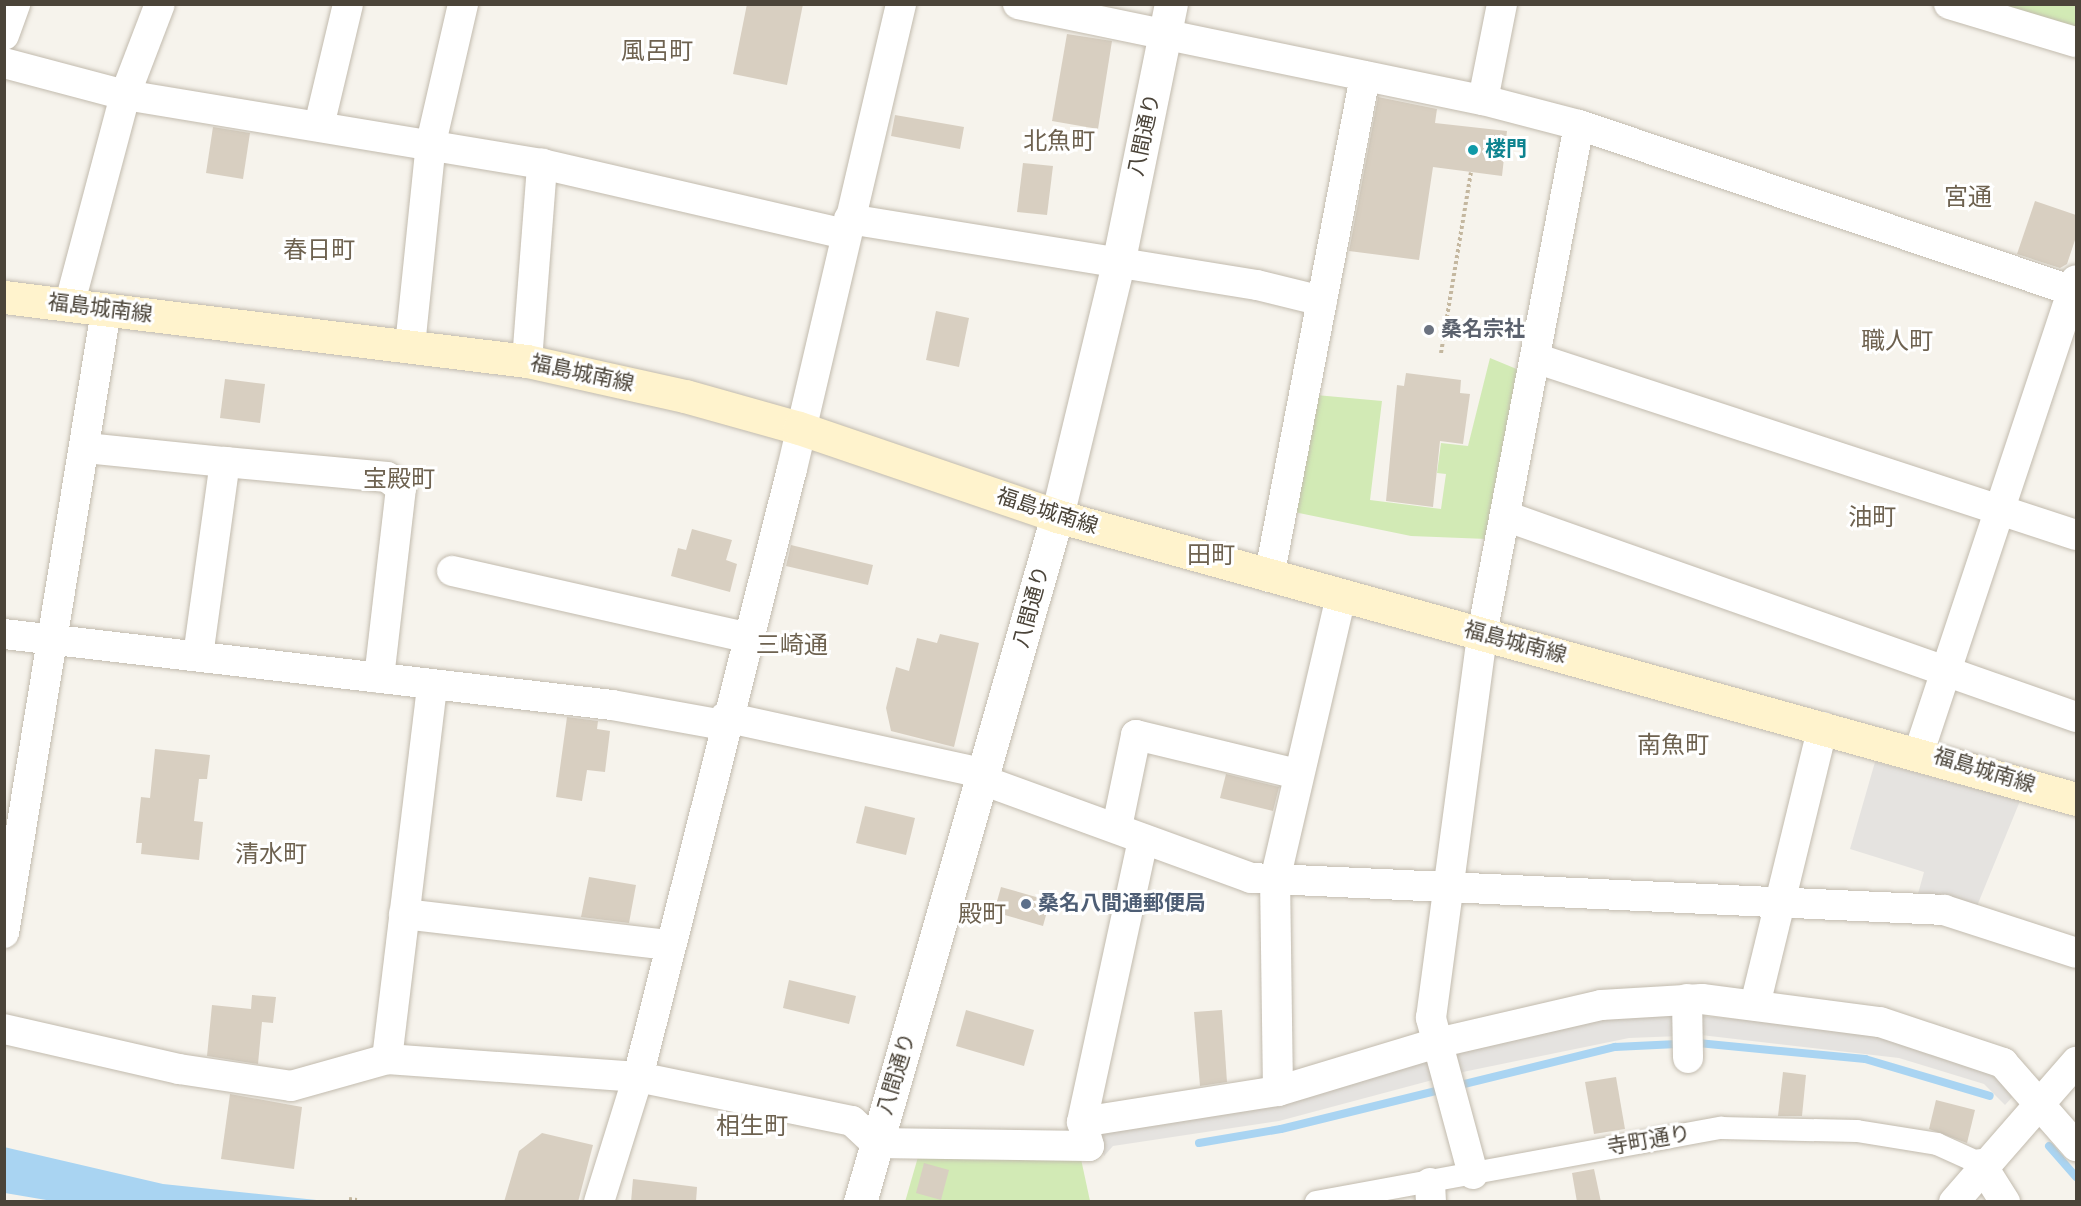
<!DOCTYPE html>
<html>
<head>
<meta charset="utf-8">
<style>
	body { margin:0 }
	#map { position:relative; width:2081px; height:1206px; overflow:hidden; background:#f6f3ec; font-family:"Sofia Sans Condensed","Noto Sans JP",sans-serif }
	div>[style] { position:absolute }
	.green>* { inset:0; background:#d2eab5 }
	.parking>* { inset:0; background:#e5e3e0 }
	.water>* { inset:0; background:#a9d4f2 }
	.stream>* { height:8px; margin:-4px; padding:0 4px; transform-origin:4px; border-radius:4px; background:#a9d4f2 }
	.building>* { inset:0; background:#d8cfc1 }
	.path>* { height:4px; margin-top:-2px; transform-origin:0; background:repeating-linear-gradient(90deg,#c4b79f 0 3px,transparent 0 6px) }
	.roads { filter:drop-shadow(0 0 2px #c2bbae) drop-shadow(0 0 2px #c2bbae) }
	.pedestrian>* { height:22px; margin:-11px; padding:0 11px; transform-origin:11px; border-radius:11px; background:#fff }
	.minor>* { height:30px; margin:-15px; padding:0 15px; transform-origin:15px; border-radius:15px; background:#fff }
	.tertiary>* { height:33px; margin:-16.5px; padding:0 16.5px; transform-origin:16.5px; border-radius:16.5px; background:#fff }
	.secondary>* { height:33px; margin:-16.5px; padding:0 16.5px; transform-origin:16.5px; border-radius:16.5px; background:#fff3cd }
	.dots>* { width:16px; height:16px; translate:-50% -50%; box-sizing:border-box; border:3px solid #fff; border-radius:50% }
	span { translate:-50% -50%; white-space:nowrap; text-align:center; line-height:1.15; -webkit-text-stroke:6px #fff; paint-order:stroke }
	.street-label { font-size:21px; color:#4b4439 }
	.culture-label { font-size:21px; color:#0d838f; font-weight:700 }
	.left { translate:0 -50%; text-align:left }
	.worship-label { font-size:21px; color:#5b616d; font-weight:700 }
	.service-label { font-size:21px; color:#4e5e75; font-weight:700 }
	.quarter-label { font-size:24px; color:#6e6250 }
	.frame { position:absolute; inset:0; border:6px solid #4b4439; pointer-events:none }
</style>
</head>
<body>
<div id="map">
	<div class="green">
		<div style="clip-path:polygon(1997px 5px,2076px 5px,2076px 29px)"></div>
		<div style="clip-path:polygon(1490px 358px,1519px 370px,1487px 539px,1411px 536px,1294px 512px,1316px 395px,1382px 401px,1370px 500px,1441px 509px,1446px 474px,1437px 473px,1441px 443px,1468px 446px)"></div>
		<div style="clip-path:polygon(918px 1157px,1081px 1159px,1090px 1201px,905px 1202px)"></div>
	</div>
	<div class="parking">
		<div style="clip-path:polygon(1875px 762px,2020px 801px,1977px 906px,1916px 901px,1924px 872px,1850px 849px)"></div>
		<div style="clip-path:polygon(1670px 1010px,1680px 1036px,1629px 1038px,1458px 1073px,1453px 1054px,1591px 1017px)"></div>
		<div style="clip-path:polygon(1701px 1016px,1876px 1031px,1994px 1070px,2016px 1093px,2005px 1105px,1984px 1084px,1899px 1058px,1701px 1035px)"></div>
		<div style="clip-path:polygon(1426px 1058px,1440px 1078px,1279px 1121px,1113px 1146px,1104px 1156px,1098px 1135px)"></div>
	</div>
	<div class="water">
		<div style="clip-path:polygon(4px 1147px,163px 1184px,326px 1201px,58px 1202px,5px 1193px)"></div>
	</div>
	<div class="stream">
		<div style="left:1199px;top:1143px;width:83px;rotate:-9.7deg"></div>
		<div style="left:1281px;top:1129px;width:344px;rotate:-13.8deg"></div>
		<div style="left:1615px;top:1047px;width:83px;rotate:-2.8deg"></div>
		<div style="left:1698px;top:1043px;width:168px;rotate:5.5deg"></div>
		<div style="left:1865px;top:1059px;width:130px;rotate:16.5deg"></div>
		<div style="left:2049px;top:1146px;width:41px;rotate:48.9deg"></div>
	</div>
	<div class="building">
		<div style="clip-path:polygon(747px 4px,803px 4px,787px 85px,733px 74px)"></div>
		<div style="clip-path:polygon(1067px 34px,1112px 41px,1098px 129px,1052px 121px)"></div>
		<div style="clip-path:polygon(1378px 97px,1437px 109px,1435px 123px,1507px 131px,1502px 176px,1433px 167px,1419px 260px,1349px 251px)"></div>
		<div style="clip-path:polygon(895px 115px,964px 127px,960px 149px,891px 136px)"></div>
		<div style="clip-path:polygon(213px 127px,250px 133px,243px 179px,206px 173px)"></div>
		<div style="clip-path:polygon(1023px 163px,1053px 166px,1047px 215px,1017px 212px)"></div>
		<div style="clip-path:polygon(2035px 201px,2076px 215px,2076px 237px,2067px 264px,2060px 268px,2017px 254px)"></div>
		<div style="clip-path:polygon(936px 311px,969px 318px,959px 367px,926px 360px)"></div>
		<div style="clip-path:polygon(1406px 373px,1461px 380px,1460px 393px,1470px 394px,1463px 444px,1440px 441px,1433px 507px,1386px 501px,1397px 385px,1404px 386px)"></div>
		<div style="clip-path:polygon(225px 379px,265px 384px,260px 423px,220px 418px)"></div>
		<div style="clip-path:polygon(692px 529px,732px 540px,726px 560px,737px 564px,730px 592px,671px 576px,678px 548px,686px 550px)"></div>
		<div style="clip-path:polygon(791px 545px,873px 565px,868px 585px,786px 566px)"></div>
		<div style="clip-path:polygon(940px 634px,979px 643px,954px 747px,891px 731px,886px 708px,896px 667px,909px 671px,917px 638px,937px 643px)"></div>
		<div style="clip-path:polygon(567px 717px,598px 721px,597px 729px,610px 731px,605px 772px,587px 770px,582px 801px,556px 797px)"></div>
		<div style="clip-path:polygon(155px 749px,210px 755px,207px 779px,199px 779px,194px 821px,203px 822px,199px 860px,141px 854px,142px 843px,136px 843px,141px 797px,150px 798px)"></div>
		<div style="clip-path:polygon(1226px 774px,1279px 787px,1273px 811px,1220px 798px)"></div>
		<div style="clip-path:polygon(865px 806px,915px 818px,906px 855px,856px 843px)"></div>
		<div style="clip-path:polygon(589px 877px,636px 885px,629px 923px,581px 917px)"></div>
		<div style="clip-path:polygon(1001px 887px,1050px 901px,1043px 926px,994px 912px)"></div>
		<div style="clip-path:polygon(789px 980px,856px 996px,849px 1024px,783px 1008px)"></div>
		<div style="clip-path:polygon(252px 995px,276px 997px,273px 1023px,262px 1022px,258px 1064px,207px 1056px,212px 1005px,251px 1009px)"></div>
		<div style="clip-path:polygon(966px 1010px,1034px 1030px,1024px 1066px,956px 1046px)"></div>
		<div style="clip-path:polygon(1222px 1010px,1227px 1082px,1200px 1086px,1194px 1012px)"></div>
		<div style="clip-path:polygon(1783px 1072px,1806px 1075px,1802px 1116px,1778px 1116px)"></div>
		<div style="clip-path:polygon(1616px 1077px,1625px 1129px,1594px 1134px,1585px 1082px)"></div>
		<div style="clip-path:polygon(230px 1094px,302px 1107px,294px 1169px,221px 1159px)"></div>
		<div style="clip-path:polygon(1936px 1100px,1975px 1110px,1967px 1143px,1929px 1129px)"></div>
		<div style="clip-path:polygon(542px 1133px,593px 1145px,578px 1202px,504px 1202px,519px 1151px)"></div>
		<div style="clip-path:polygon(924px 1163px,949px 1170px,941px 1200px,916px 1193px)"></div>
		<div style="clip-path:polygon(1594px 1169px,1601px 1202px,1577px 1202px,1572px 1173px)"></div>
		<div style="clip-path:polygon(633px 1179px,697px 1187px,696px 1202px,631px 1202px)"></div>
	</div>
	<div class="path">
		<div style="left:1441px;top:353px;width:183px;rotate:-80.6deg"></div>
		<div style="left:349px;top:1199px;width:8px;rotate:7deg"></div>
	</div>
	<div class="roads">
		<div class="pedestrian">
			<div style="left:1316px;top:1202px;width:412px;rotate:-10.4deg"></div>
			<div style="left:1721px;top:1128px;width:136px;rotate:1.3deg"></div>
			<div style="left:1857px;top:1131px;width:81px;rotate:9.2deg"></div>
			<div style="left:1937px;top:1144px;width:48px;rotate:24.4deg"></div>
		</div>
		<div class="minor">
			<div style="left:1018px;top:4px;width:475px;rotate:11.7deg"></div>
			<div style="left:1483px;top:100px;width:99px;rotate:14.6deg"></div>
			<div style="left:1579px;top:125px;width:524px;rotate:18.57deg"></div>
			<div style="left:1949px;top:4px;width:133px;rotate:16.7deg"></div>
			<div style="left:4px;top:35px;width:33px;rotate:-70deg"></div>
			<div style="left:4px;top:63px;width:125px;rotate:14.8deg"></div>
			<div style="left:125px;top:95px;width:423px;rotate:9.4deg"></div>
			<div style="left:542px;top:164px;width:312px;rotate:13deg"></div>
			<div style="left:1483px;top:100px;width:98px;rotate:-78.8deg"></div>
			<div style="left:319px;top:126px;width:125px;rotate:-76.6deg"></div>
			<div style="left:849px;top:219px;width:413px;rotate:9.2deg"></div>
			<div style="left:1257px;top:285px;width:67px;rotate:13.8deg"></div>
			<div style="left:69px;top:306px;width:218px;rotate:-75.1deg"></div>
			<div style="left:125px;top:95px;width:97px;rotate:-69deg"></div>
			<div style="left:410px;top:346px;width:204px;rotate:-84.1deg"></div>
			<div style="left:431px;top:143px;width:143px;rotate:-77deg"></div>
			<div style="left:1538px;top:359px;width:566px;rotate:18.11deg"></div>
			<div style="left:527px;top:361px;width:198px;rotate:-85.6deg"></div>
			<div style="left:86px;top:448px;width:140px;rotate:5.8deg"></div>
			<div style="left:1508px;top:517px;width:602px;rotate:19.4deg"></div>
			<div style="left:452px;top:571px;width:301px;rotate:12.7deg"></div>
			<div style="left:1269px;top:577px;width:510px;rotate:-79.15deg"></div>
			<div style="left:4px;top:634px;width:612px;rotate:6.66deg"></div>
			<div style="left:612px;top:705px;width:113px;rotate:10.2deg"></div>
			<div style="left:198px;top:656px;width:196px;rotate:-82.1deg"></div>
			<div style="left:225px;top:462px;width:163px;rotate:5.3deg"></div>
			<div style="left:387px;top:477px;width:18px;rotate:38deg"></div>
			<div style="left:401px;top:488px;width:191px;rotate:96.6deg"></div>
			<div style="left:725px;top:717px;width:267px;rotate:12.3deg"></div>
			<div style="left:1919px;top:752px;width:497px;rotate:-71.6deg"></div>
			<div style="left:985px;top:781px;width:283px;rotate:20deg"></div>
			<div style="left:1251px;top:878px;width:694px;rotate:2.64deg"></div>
			<div style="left:1944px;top:910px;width:139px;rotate:18deg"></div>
			<div style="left:1117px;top:827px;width:94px;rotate:-78.3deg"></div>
			<div style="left:1136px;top:735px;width:166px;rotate:13.6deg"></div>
			<div style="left:404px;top:914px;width:267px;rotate:6.7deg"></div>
			<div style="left:4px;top:933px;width:630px;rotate:-80.69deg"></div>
			<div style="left:1687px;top:999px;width:59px;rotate:89deg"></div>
			<div style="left:1755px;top:1005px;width:286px;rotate:-76.3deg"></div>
			<div style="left:4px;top:1029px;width:180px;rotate:12.9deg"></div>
			<div style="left:179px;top:1069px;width:113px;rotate:8.6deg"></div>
			<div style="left:291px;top:1086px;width:100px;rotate:-15.7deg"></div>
			<div style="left:387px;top:1059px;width:252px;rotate:4.1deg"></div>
			<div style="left:638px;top:1077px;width:218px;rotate:11.6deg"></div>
			<div style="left:852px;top:1121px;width:33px;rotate:43deg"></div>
			<div style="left:876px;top:1143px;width:213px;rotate:0.8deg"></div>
			<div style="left:1089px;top:1146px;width:25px;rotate:-106deg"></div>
			<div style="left:1082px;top:1122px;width:198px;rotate:-9deg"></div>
			<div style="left:1278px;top:1091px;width:166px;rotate:-16.8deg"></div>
			<div style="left:1437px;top:1043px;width:168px;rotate:-13deg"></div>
			<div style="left:1601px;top:1005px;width:101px;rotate:-3.4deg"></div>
			<div style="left:1702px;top:999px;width:179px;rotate:7.4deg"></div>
			<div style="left:1880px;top:1022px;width:130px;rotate:18.4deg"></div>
			<div style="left:2003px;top:1063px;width:111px;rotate:48.7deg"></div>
			<div style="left:387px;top:1059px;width:377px;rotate:-83.1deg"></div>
			<div style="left:1278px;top:1091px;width:211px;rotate:-90.8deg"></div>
			<div style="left:1275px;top:880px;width:291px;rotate:-76.9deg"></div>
			<div style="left:1082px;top:1122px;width:289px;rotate:-77.8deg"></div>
			<div style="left:1981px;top:1164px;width:45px;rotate:57.7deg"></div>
			<div style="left:1473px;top:1174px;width:162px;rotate:-105.1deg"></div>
			<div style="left:1431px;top:1018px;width:387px;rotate:-82.4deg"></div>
			<div style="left:1482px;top:634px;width:518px;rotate:-79.21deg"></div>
			<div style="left:1430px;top:1183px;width:19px;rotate:87deg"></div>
			<div style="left:599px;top:1202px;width:131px;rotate:-72.7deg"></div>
			<div style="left:638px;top:1077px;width:627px;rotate:-75.79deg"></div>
			<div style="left:792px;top:469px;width:478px;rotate:-76.8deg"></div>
			<div style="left:1954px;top:1202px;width:186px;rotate:-48.9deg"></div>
		</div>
		<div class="tertiary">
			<div style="left:860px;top:1202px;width:714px;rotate:-73.98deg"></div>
			<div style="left:1057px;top:516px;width:259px;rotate:-76.4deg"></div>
			<div style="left:1118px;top:264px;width:265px;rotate:-78.5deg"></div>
		</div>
		<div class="secondary">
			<div style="left:4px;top:297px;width:527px;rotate:6.98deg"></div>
			<div style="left:527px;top:361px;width:162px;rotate:12.5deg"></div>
			<div style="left:685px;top:396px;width:118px;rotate:15.7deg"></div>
			<div style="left:799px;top:428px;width:273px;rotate:18.8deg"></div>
			<div style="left:1057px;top:516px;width:1058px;rotate:15.52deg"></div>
		</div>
	</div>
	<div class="dots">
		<div style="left:1473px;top:150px;background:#0f9aa8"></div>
		<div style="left:1429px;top:330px;background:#6b7280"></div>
		<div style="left:1026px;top:904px;background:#5c6f8a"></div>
	</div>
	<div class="street-label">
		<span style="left:1145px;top:135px;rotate:-78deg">八間通り</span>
		<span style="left:100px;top:309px;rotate:7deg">福島城南線</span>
		<span style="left:582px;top:374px;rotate:12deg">福島城南線</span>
		<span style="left:1047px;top:512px;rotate:18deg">福島城南線</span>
		<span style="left:1032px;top:607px;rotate:-75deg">八間通り</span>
		<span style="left:1515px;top:643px;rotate:15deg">福島城南線</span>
		<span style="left:1984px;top:771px;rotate:17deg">福島城南線</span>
		<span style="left:897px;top:1074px;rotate:-73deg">八間通り</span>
		<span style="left:1649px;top:1141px;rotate:-10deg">寺町通り</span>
	</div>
	<div class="culture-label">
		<span class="left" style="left:1485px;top:150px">楼門</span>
	</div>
	<div class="worship-label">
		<span class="left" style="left:1441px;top:330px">桑名宗社</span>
	</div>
	<div class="service-label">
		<span class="left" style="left:1038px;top:904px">桑名八間通郵便局</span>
	</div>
	<div class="quarter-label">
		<span style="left:657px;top:52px">風呂町</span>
		<span style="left:1059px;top:142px">北魚町</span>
		<span style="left:1968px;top:198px">宮通</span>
		<span style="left:319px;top:251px">春日町</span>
		<span style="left:1897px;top:342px">職人町</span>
		<span style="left:399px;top:480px">宝殿町</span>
		<span style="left:1872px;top:518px">油町</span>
		<span style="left:1211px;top:556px">田町</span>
		<span style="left:792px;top:646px">三崎通</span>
		<span style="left:1673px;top:746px">南魚町</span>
		<span style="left:271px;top:855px">清水町</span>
		<span style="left:982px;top:915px">殿町</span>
		<span style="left:752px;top:1127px">相生町</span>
	</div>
	<div class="frame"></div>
</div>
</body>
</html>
